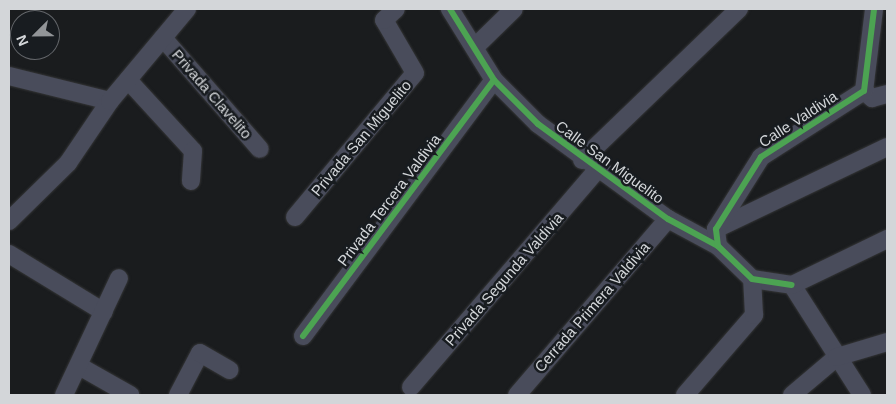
<!DOCTYPE html>
<html>
<head>
<meta charset="utf-8">
<style>
	body { margin:0 }
	#map { position:relative; width:896px; height:404px; overflow:hidden; background:#1a1c1e; font-family:Arial,sans-serif }
	div>[style] { position:absolute }
	.roads { filter:drop-shadow(0 0 1px #353637) drop-shadow(0 0 1px #353637) }
	.minor>* { height:18px; margin:-9px; padding:0 9px; transform-origin:9px; border-radius:9px; background:#494c5b }
	.cycleway>* { height:6px; margin:-3px; padding:0 3px; transform-origin:3px; border-radius:3px; background:#4ca352 }
	span { translate:-50% -50%; white-space:nowrap; text-align:center; line-height:1.15; -webkit-text-stroke:5px #181c20; paint-order:stroke }
	.street-label { font-size:15px; color:#d3d6d9 }
	.frame { position:absolute; inset:0; border:10px solid #d3d6d9; pointer-events:none }
	.north { position:absolute; left:10px; top:10px; width:50px; height:50px; box-sizing:border-box; background:#181c20; border:1px solid #63666a; border-radius:50%; rotate:247deg; font-size:14px; font-weight:700; line-height:20px; text-align:center; color:#d3d6d9 }
	.north::after { content:''; display:block; margin:auto; width:18px; height:22px; background:#929598; clip-path:polygon(50% 0,100% 100%,50% 72%,0 100%) }
</style>
</head>
<body>
<div id="map">
	<div class="roads">
		<div class="minor">
			<div style="left:450px;top:9px;width:84px;rotate:58.2deg"></div>
			<div style="left:494px;top:80px;width:62px;rotate:45deg"></div>
			<div style="left:538px;top:124px;width:161px;rotate:36.2deg"></div>
			<div style="left:668px;top:219px;width:57px;rotate:28.4deg"></div>
			<div style="left:718px;top:246px;width:47px;rotate:44.1deg"></div>
			<div style="left:752px;top:279px;width:40px;rotate:8.5deg"></div>
			<div style="left:163px;top:38px;width:147px;rotate:48.9deg"></div>
			<div style="left:475px;top:47px;width:54px;rotate:-44.3deg"></div>
			<div style="left:9px;top:76px;width:104px;rotate:13.9deg"></div>
			<div style="left:128px;top:80px;width:96px;rotate:47.5deg"></div>
			<div style="left:193px;top:151px;width:30px;rotate:94deg"></div>
			<div style="left:864px;top:91px;width:11px;rotate:41deg"></div>
			<div style="left:872px;top:98px;width:16px;rotate:-15deg"></div>
			<div style="left:582px;top:160px;width:218px;rotate:-43.9deg"></div>
			<div style="left:295px;top:217px;width:187px;rotate:-50.2deg"></div>
			<div style="left:415px;top:73px;width:61px;rotate:-120.3deg"></div>
			<div style="left:384px;top:20px;width:16px;rotate:-43deg"></div>
			<div style="left:9px;top:221px;width:83px;rotate:-44.5deg"></div>
			<div style="left:68px;top:163px;width:75px;rotate:-55.9deg"></div>
			<div style="left:110px;top:101px;width:120px;rotate:-50.1deg"></div>
			<div style="left:716px;top:229px;width:190px;rotate:-25.6deg"></div>
			<div style="left:718px;top:246px;width:17px;rotate:-97deg"></div>
			<div style="left:716px;top:229px;width:85px;rotate:-58deg"></div>
			<div style="left:761px;top:157px;width:122px;rotate:-32.7deg"></div>
			<div style="left:864px;top:91px;width:83px;rotate:-83deg"></div>
			<div style="left:9px;top:254px;width:111px;rotate:31.4deg"></div>
			<div style="left:792px;top:285px;width:130px;rotate:57.5deg"></div>
			<div style="left:792px;top:285px;width:106px;rotate:-25.8deg"></div>
			<div style="left:303px;top:336px;width:319px;rotate:-53.3deg"></div>
			<div style="left:79px;top:366px;width:59px;rotate:29.6deg"></div>
			<div style="left:411px;top:387px;width:286px;rotate:-49.4deg"></div>
			<div style="left:64px;top:395px;width:129px;rotate:-64.8deg"></div>
			<div style="left:178px;top:395px;width:47px;rotate:-62.4deg"></div>
			<div style="left:200px;top:353px;width:34px;rotate:30deg"></div>
			<div style="left:517px;top:395px;width:232px;rotate:-49.4deg"></div>
			<div style="left:685px;top:395px;width:106px;rotate:-49.2deg"></div>
			<div style="left:754px;top:315px;width:36px;rotate:-93deg"></div>
			<div style="left:792px;top:395px;width:59px;rotate:-40.2deg"></div>
			<div style="left:837px;top:357px;width:52px;rotate:-16.7deg"></div>
		</div>
	</div>
	<div class="cycleway">
		<div style="left:450px;top:9px;width:84px;rotate:58.2deg"></div>
		<div style="left:494px;top:80px;width:62px;rotate:45deg"></div>
		<div style="left:538px;top:124px;width:161px;rotate:36.2deg"></div>
		<div style="left:668px;top:219px;width:57px;rotate:28.4deg"></div>
		<div style="left:718px;top:246px;width:47px;rotate:44.1deg"></div>
		<div style="left:752px;top:279px;width:40px;rotate:8.5deg"></div>
		<div style="left:718px;top:246px;width:17px;rotate:-97deg"></div>
		<div style="left:716px;top:229px;width:85px;rotate:-58deg"></div>
		<div style="left:761px;top:157px;width:122px;rotate:-32.7deg"></div>
		<div style="left:864px;top:91px;width:83px;rotate:-83deg"></div>
		<div style="left:303px;top:336px;width:319px;rotate:-53.3deg"></div>
	</div>
	<div class="street-label">
		<span style="left:212px;top:94px;rotate:49deg">Privada Clavelito</span>
		<span style="left:798px;top:119px;rotate:-33deg">Calle Valdivia</span>
		<span style="left:361px;top:138px;rotate:-50deg">Privada San Miguelito</span>
		<span style="left:610px;top:162px;rotate:36deg">Calle San Miguelito</span>
		<span style="left:389px;top:200px;rotate:-53deg">Privada Tercera Valdivia</span>
		<span style="left:504px;top:279px;rotate:-49deg">Privada Segunda Valdivia</span>
		<span style="left:592px;top:307px;rotate:-49deg">Cerrada Primera Valdivia</span>
	</div>
	<div class="frame"></div>
	<div class="north">N</div>
</div>
</body>
</html>
